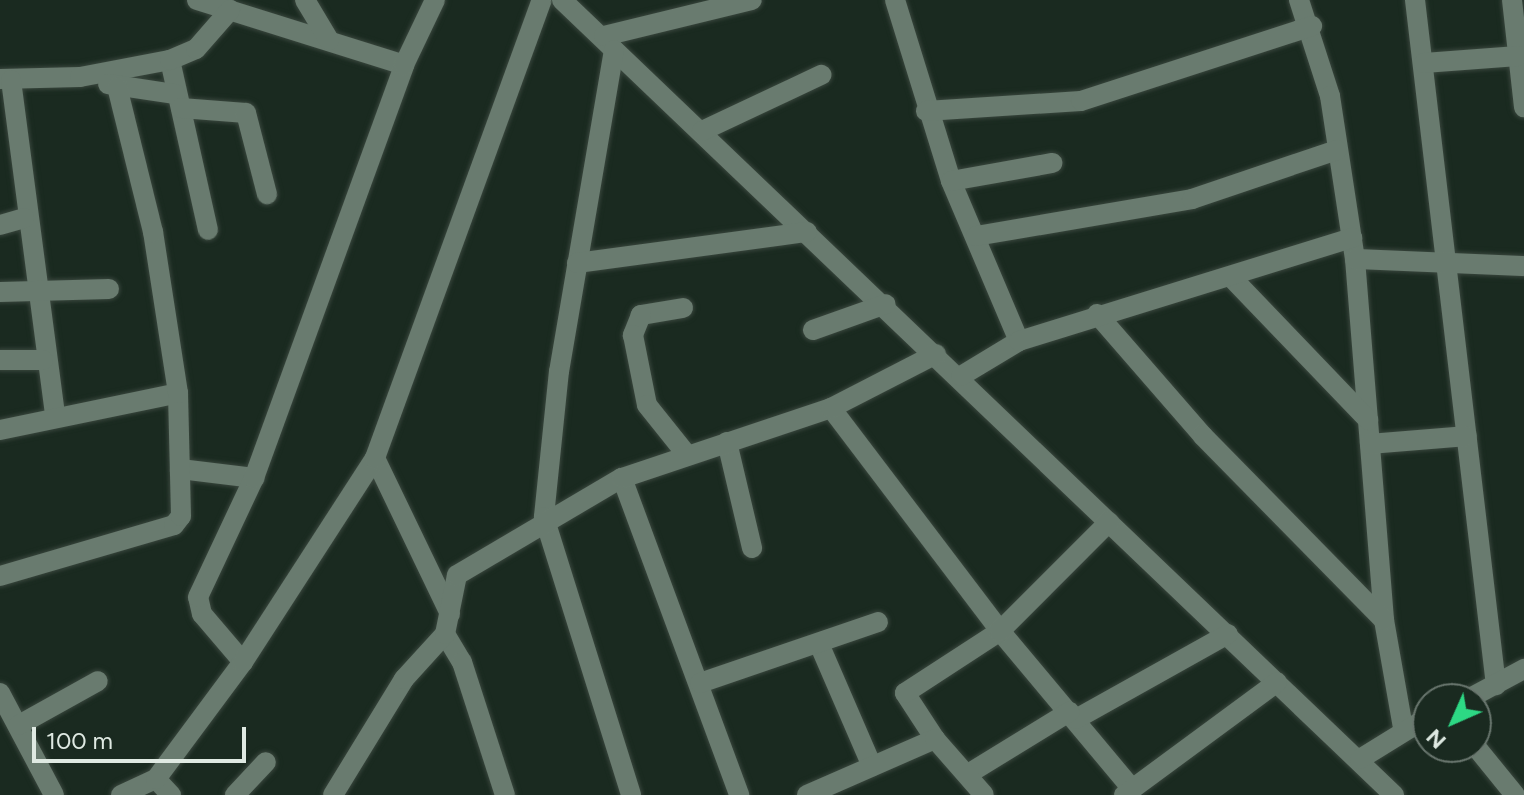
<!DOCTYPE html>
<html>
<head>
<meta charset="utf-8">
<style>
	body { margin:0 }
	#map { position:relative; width:1524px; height:795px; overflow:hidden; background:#1a2a20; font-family:Figtree,sans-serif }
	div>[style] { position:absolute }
	.roads { filter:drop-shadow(0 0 2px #39463d) drop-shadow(0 0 2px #39463d) }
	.minor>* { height:20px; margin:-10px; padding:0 10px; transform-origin:10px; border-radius:10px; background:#697b6f }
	span { translate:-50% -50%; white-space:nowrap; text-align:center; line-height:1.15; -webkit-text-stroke:8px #1a2a20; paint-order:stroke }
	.north { position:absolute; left:1412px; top:683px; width:80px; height:80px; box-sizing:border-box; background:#1a2a20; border:2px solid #69766e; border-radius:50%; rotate:225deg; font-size:22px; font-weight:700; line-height:32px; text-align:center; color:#dfe9e2 }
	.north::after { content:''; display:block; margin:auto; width:28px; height:36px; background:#2dd884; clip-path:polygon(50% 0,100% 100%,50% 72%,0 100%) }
	.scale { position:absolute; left:32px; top:727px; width:214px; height:36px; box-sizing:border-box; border:4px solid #dfe9e2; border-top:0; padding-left:10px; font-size:24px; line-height:28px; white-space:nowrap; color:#dfe9e2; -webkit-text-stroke:6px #1a2a20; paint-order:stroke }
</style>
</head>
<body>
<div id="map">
	<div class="roads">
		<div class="minor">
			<div style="left:197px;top:0;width:217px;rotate:17.4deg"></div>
			<div style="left:305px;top:0;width:47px;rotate:59deg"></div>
			<div style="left:562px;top:0;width:1151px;rotate:43.7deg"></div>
			<div style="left:895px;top:0;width:189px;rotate:72.8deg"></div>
			<div style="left:951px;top:181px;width:174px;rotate:67deg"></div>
			<div style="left:1299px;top:0;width:101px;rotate:72.1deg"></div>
			<div style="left:1330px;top:96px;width:165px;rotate:81.3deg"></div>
			<div style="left:1355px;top:259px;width:362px;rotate:85.4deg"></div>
			<div style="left:1384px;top:620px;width:110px;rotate:80deg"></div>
			<div style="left:1415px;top:0;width:690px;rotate:83.26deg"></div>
			<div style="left:1512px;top:0;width:108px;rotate:83.6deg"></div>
			<div style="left:604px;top:36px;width:152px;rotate:-13.7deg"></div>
			<div style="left:614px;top:50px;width:326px;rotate:99.7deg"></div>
			<div style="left:559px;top:371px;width:147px;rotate:95.9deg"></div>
			<div style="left:544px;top:517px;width:291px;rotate:72.6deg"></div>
			<div style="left:170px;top:60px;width:174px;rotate:77.4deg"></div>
			<div style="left:1424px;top:63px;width:94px;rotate:-4.3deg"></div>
			<div style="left:0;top:79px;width:80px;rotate:-1.4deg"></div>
			<div style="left:80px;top:77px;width:92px;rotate:-10.7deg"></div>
			<div style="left:170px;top:60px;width:28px;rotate:-23deg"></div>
			<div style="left:196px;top:49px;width:52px;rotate:-48.9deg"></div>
			<div style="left:11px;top:80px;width:339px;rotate:82.5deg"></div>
			<div style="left:108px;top:84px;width:68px;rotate:8.5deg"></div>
			<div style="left:181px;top:108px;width:65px;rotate:4.4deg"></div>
			<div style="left:246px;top:113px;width:84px;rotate:75.5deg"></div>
			<div style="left:926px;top:111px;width:155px;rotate:-3.7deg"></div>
			<div style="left:1081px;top:101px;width:243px;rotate:-18deg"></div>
			<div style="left:702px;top:131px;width:132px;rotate:-25.2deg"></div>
			<div style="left:951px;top:181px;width:103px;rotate:-10.1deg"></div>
			<div style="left:0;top:225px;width:25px;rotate:-16deg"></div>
			<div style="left:976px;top:236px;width:219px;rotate:-9.7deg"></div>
			<div style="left:1192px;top:199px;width:153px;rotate:-18.7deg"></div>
			<div style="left:1355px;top:259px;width:169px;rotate:2.4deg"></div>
			<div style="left:577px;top:263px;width:232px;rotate:-7.7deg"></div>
			<div style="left:1232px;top:278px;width:197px;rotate:46.2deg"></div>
			<div style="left:0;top:292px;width:109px;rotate:-1.6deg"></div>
			<div style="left:683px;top:308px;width:43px;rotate:170.5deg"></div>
			<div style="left:641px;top:315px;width:22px;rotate:112deg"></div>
			<div style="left:633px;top:335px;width:71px;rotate:78.7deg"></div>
			<div style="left:647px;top:405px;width:64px;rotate:51.3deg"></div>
			<div style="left:1097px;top:314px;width:162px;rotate:49deg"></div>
			<div style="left:1203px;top:436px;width:258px;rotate:45.5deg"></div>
			<div style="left:813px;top:330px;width:77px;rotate:-19.6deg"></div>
			<div style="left:0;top:360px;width:43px"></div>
			<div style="left:961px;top:376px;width:68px;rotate:-31.1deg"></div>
			<div style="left:1019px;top:341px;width:349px;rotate:-17.2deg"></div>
			<div style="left:831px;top:408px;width:280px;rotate:52.8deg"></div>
			<div style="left:1000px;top:631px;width:206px;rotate:50.1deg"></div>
			<div style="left:0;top:430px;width:182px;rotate:-11.7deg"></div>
			<div style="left:727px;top:442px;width:109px;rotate:76.7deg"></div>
			<div style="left:1370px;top:444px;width:97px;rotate:-4.7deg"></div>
			<div style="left:375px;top:458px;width:173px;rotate:64.3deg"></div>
			<div style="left:180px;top:469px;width:75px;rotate:6.9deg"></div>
			<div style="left:622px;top:478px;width:338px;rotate:69.7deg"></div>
			<div style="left:0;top:576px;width:181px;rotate:-16.3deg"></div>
			<div style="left:174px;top:525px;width:11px;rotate:-52deg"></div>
			<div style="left:181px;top:516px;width:123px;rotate:-91.4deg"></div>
			<div style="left:178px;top:393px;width:163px;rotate:-98.8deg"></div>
			<div style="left:153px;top:232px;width:149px;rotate:-103.9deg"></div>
			<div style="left:445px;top:634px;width:33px;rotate:59deg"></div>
			<div style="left:462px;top:662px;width:140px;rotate:72.1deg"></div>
			<div style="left:820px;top:646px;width:131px;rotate:66.6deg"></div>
			<div style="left:243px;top:662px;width:63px;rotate:-130.5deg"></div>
			<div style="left:202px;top:614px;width:17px;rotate:-103deg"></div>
			<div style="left:198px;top:597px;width:132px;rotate:-64.8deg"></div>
			<div style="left:254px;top:478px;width:439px;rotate:-70deg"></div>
			<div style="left:404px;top:65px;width:72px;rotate:-64.5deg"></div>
			<div style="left:700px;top:683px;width:188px;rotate:-18.9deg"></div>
			<div style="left:0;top:693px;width:115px;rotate:62.1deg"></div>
			<div style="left:1468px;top:699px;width:64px;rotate:-28.2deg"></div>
			<div style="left:1076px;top:719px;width:174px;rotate:-29.2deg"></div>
			<div style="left:19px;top:725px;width:90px;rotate:-29.1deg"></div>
			<div style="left:935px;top:739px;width:55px;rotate:-123.1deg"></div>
			<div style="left:905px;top:693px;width:113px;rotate:-33.1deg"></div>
			<div style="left:1000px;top:631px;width:154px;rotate:-45deg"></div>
			<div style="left:1476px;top:747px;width:62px;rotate:50.9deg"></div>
			<div style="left:1360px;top:759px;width:80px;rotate:-31.7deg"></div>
			<div style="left:968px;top:774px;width:119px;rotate:-31.5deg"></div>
			<div style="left:156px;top:779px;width:22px;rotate:47deg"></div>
			<div style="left:121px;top:795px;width:38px;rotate:-25deg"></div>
			<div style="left:156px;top:779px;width:146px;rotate:-53.4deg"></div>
			<div style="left:243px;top:662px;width:243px;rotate:-57.1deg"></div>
			<div style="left:375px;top:458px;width:487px;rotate:-70deg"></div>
			<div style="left:235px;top:795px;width:45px;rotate:-46.8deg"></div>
			<div style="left:333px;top:795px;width:136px;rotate:-58.5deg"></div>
			<div style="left:404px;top:679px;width:61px;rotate:-47.7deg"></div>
			<div style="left:445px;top:634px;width:60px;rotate:-78.5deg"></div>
			<div style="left:457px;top:575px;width:191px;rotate:-30.5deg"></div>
			<div style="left:622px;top:478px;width:220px;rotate:-18.5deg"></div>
			<div style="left:831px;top:408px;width:118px;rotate:-27.2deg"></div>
			<div style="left:807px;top:795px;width:140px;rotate:-23.6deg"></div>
			<div style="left:935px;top:739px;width:74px;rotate:48.8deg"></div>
			<div style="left:1124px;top:795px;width:190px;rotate:-36.4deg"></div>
		</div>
	</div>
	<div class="north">N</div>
	<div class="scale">100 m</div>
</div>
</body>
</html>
